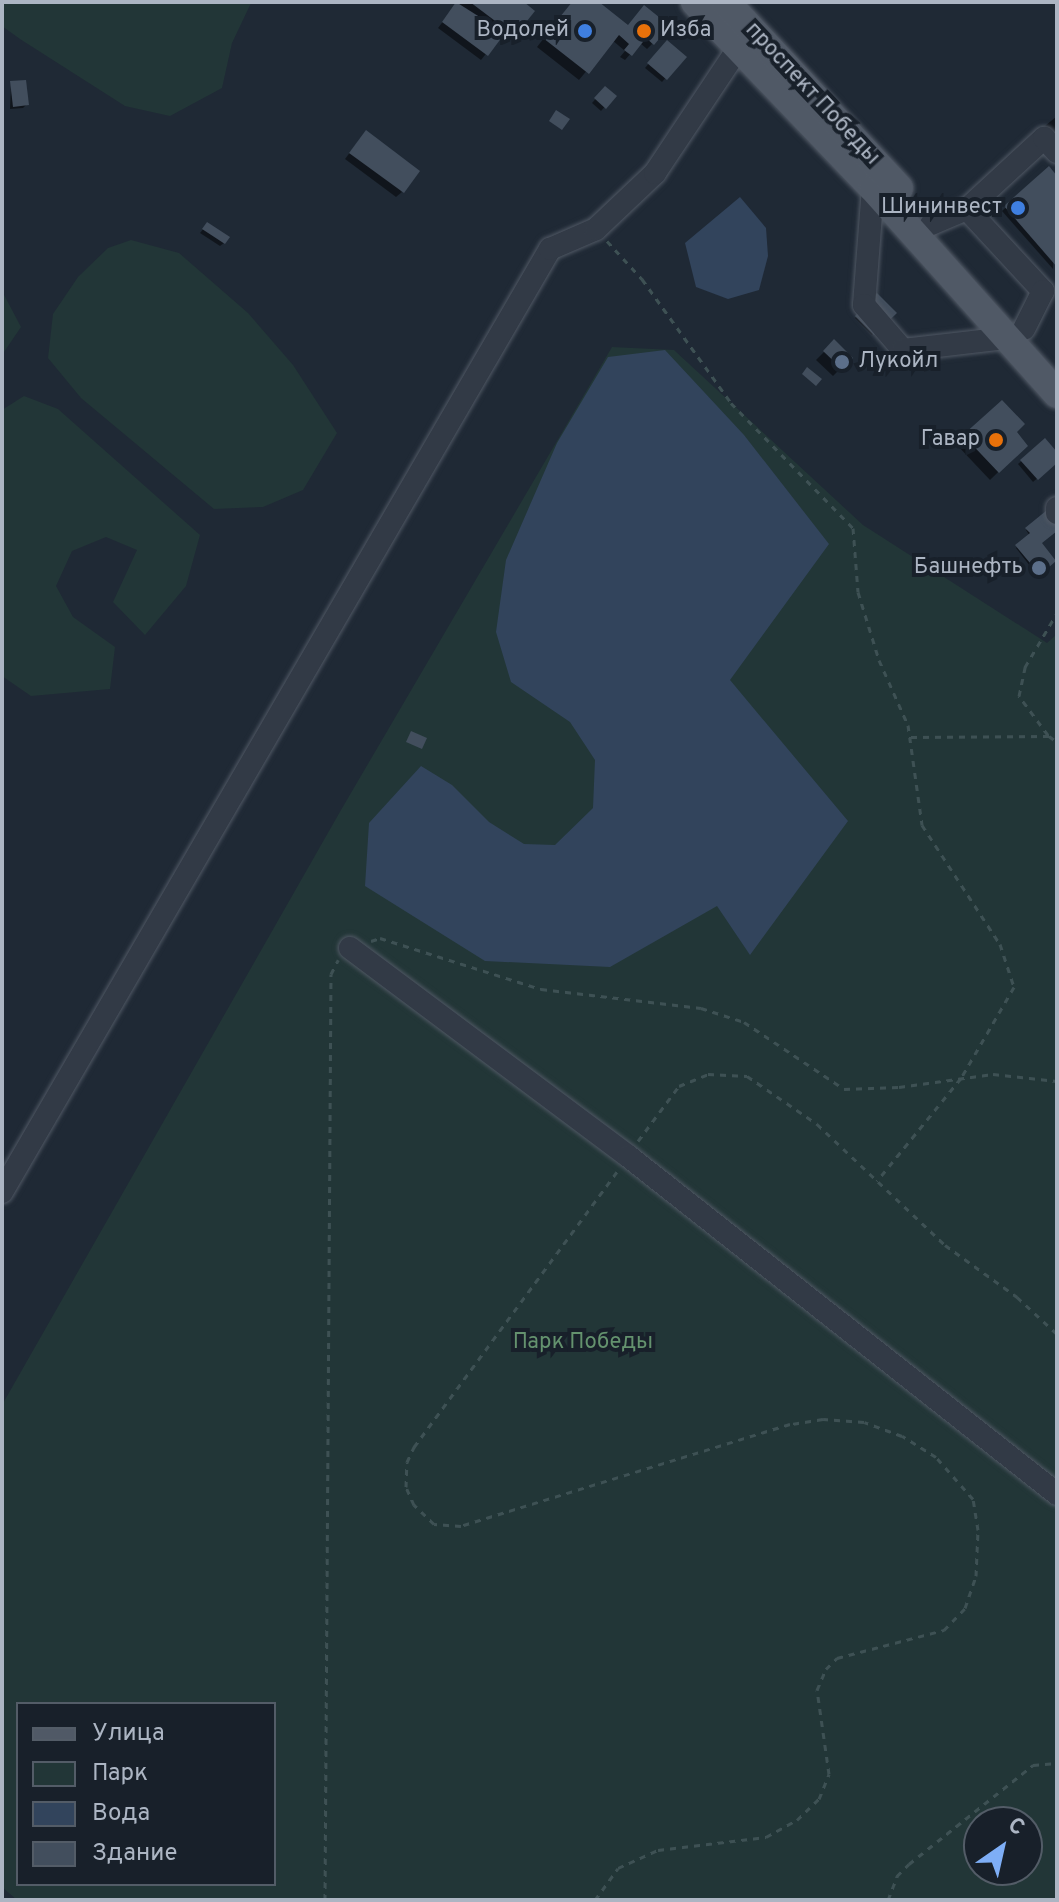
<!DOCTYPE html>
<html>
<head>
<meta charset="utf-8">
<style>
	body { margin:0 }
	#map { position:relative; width:1059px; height:1902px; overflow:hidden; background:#1f2935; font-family:Overpass,sans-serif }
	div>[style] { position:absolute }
	.green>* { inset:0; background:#223637 }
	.water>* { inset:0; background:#32445c }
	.shadow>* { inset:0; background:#0007 }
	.building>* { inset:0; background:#424e5d }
	.path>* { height:3px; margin-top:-1.5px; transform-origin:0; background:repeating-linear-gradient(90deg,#3e5154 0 6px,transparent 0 12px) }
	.roads { filter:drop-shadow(0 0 2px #505864) drop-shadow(0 0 2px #505864) }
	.minor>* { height:22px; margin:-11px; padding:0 11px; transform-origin:11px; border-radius:11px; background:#323a46 }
	.major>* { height:28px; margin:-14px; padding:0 14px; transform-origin:14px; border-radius:14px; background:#505966 }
	.dots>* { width:22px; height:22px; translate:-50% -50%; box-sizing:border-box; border:4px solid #18202a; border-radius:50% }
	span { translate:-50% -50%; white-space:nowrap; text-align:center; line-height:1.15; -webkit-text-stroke:8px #18202a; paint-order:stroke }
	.poi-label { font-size:22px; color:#acb5c3 }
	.right { translate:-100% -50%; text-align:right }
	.left { translate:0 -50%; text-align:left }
	.street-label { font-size:22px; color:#acb5c3 }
	.park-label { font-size:22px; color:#64926e }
	.frame { position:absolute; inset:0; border:4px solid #acb5c3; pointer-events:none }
	.legend { position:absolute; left:16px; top:1702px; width:260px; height:184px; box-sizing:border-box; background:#18202a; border:2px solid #535c67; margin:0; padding:10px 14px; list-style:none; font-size:24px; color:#acb5c3 }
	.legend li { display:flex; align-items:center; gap:16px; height:40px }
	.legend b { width:40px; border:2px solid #535c67 }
	.north { position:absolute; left:963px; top:1806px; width:80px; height:80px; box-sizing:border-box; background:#18202a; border:2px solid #535c67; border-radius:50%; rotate:34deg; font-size:22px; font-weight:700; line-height:32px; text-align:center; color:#acb5c3 }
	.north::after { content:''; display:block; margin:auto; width:28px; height:36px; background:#7eaef6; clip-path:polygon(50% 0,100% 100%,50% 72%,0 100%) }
</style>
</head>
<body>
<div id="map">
	<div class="green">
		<div style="clip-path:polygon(2px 2px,250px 2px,251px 3px,232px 43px,222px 88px,170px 116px,125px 106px,20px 39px,2px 26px)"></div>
		<div style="clip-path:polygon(131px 240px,179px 253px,248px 313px,293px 365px,337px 433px,303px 490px,263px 507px,214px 509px,81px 398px,48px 358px,53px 314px,78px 277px,108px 248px)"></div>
		<div style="clip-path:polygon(2px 291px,21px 327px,2px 355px)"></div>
		<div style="clip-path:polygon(evenodd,612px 347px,674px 350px,863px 525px,1047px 643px,1057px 634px,1057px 1900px,17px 1900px,2px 1887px,2px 1405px,341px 810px,612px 347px,18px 1704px,274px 1704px,274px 1884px,18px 1884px,18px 1704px,612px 347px,979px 1822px,1027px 1822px,1027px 1870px,979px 1870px,979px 1822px)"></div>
		<div style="clip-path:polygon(24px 396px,58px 409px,200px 535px,186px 586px,145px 635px,113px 602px,137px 550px,106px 537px,72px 551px,56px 586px,73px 617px,115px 647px,110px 689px,31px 696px,2px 676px,2px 410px)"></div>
	</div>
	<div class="water">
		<div style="clip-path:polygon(740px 197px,766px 228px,768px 256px,759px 290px,728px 299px,696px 287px,685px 243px)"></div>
		<div style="clip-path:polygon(665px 350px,744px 435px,829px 544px,730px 680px,848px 821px,750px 955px,717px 906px,610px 967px,485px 961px,365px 886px,369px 823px,421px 766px,452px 785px,489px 822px,524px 844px,555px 845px,593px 808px,595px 760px,570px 722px,511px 682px,496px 632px,506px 560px,557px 443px,608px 357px)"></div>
	</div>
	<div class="shadow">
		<div style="clip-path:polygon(458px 2px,521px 2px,532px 11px,508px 41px,501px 35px,481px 60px,438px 28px)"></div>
		<div style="clip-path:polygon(572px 2px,595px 2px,628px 27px,639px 13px,652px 44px,647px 49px,640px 43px,625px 60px,620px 57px,625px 51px,612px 40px,579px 80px,537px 47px)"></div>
		<div style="clip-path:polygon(667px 42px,684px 57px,662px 82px,645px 68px)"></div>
		<div style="clip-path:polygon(11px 83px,27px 104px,23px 108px,10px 109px)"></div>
		<div style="clip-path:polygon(605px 88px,614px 96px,601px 111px,592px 103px)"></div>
		<div style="clip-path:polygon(1057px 116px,1057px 136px,1055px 138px,1045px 126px)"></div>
		<div style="clip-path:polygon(360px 139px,402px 192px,396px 197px,345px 159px)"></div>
		<div style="clip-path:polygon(1049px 169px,1057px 178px,1053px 269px,1002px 211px)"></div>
		<div style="clip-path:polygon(204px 228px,224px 243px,220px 246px,200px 233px)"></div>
		<div style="clip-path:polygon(877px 296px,894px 313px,872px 335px,855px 318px)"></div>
		<div style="clip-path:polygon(834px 342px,851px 358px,833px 376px,816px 360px)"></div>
		<div style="clip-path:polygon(1014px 432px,1025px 446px,990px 480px,956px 444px,964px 436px)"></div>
		<div style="clip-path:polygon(1045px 441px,1057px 461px,1033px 482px,1018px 464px)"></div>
		<div style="clip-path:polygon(1056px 505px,1057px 528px,1039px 543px,1054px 561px,1037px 575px,1016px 548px,1030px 536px,1026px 530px)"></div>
	</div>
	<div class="building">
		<div style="clip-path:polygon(456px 2px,505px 33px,488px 56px,442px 22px)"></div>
		<div style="clip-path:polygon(470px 2px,524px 2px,535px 11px,515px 36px)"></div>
		<div style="clip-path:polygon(572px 2px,599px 2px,628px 25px,644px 5px,670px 26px,654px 45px,646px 38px,632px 56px,624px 50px,629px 44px,619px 35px,589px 74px,543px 38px)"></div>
		<div style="clip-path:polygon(667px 40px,687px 57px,667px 80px,647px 63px)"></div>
		<div style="clip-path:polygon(26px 80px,29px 105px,13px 107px,10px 81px)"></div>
		<div style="clip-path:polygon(605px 86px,617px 96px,606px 109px,594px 98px)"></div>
		<div style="clip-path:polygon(556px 110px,570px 119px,562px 130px,549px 121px)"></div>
		<div style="clip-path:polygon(366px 130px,420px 171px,404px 193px,349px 153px)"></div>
		<div style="clip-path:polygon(1049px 166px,1057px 176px,1057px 267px,1004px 206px)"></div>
		<div style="clip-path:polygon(207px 222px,230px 237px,225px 244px,202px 229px)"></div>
		<div style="clip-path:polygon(877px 293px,897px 313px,874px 335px,855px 316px)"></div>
		<div style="clip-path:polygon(834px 339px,853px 358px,842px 369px,823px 351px)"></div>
		<div style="clip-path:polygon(807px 367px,822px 379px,816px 386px,802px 374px)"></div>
		<div style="clip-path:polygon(1002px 400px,1025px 424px,1017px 432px,1028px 446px,999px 473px,963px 435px)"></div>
		<div style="clip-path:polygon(1045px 438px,1057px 452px,1057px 463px,1038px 480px,1020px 460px)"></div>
		<div style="clip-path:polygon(1057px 502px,1057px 531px,1042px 543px,1056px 561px,1040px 575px,1015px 545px,1030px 533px,1025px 528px)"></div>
		<div style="clip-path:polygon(411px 731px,427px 738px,422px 749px,406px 742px)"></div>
	</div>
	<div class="path">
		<div style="left:607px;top:241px;width:52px;rotate:47.4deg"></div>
		<div style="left:642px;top:279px;width:153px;rotate:54.3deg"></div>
		<div style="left:731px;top:403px;width:175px;rotate:45.7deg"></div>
		<div style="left:853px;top:528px;width:64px;rotate:85.5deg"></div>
		<div style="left:858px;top:592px;width:71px;rotate:72.8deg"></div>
		<div style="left:879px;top:660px;width:71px;rotate:66deg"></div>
		<div style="left:908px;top:725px;width:101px;rotate:82deg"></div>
		<div style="left:922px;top:825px;width:142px;rotate:56.8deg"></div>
		<div style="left:1000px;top:944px;width:45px;rotate:72deg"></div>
		<div style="left:1014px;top:987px;width:105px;rotate:120.2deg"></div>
		<div style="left:961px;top:1078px;width:133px;rotate:129.2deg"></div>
		<div style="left:1048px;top:735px;width:49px;rotate:-126.6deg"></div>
		<div style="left:1019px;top:696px;width:30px;rotate:-78deg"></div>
		<div style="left:1025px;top:667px;width:63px;rotate:-59.3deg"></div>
		<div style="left:911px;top:737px;width:138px;rotate:-0.4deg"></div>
		<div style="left:1049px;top:736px;width:10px;rotate:37deg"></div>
		<div style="left:371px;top:941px;width:9px;rotate:-18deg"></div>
		<div style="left:380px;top:938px;width:169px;rotate:17.6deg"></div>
		<div style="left:541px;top:989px;width:161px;rotate:6.8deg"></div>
		<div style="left:701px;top:1008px;width:45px;rotate:18deg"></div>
		<div style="left:744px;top:1022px;width:120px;rotate:33.8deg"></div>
		<div style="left:844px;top:1089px;width:55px;rotate:-2.1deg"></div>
		<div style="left:899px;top:1087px;width:95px;rotate:-7.9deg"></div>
		<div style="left:993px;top:1074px;width:64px;rotate:6.2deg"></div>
		<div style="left:638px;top:1141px;width:69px;rotate:-53.3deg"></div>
		<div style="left:679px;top:1086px;width:31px;rotate:-22deg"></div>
		<div style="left:708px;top:1074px;width:39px;rotate:3deg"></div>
		<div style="left:747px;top:1076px;width:85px;rotate:34.4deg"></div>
		<div style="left:817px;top:1124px;width:176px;rotate:43.4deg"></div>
		<div style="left:945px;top:1245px;width:89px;rotate:35.8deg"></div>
		<div style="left:1017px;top:1297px;width:54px;rotate:42.8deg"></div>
		<div style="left:325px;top:1900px;width:926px;rotate:-89.63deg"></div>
		<div style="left:331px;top:974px;width:16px;rotate:-63deg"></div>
		<div style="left:595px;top:1900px;width:39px;rotate:-54deg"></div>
		<div style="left:618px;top:1868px;width:44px;rotate:-24.2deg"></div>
		<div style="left:658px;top:1850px;width:109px;rotate:-6.9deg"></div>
		<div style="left:766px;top:1837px;width:35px;rotate:-29deg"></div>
		<div style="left:797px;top:1820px;width:30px;rotate:-44deg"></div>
		<div style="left:819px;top:1799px;width:27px;rotate:-68deg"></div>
		<div style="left:829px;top:1774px;width:85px;rotate:-98.1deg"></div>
		<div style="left:817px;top:1690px;width:23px;rotate:-67deg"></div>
		<div style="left:826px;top:1669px;width:16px;rotate:-45deg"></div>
		<div style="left:837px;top:1658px;width:111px;rotate:-14.7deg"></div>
		<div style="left:944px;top:1630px;width:30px;rotate:-46deg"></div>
		<div style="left:965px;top:1608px;width:34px;rotate:-71deg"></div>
		<div style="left:976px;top:1576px;width:46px;rotate:-87.5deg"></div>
		<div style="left:978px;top:1530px;width:31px;rotate:-99deg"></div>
		<div style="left:973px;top:1499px;width:56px;rotate:-131.4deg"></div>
		<div style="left:936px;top:1457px;width:40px;rotate:-148deg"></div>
		<div style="left:902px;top:1436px;width:40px;rotate:-159.8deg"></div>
		<div style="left:864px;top:1422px;width:41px;rotate:-175.8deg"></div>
		<div style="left:823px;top:1419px;width:33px;rotate:171deg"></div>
		<div style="left:790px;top:1424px;width:344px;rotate:162.8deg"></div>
		<div style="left:461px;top:1526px;width:27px;rotate:-176deg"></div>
		<div style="left:434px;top:1524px;width:28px;rotate:-136deg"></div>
		<div style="left:414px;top:1505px;width:20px;rotate:-114deg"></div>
		<div style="left:406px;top:1487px;width:25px;rotate:-88deg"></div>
		<div style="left:407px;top:1462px;width:17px;rotate:-65deg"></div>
		<div style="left:414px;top:1447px;width:344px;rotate:-53.6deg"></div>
		<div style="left:888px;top:1900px;width:26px;rotate:-69deg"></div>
		<div style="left:897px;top:1876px;width:17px;rotate:-45deg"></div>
		<div style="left:909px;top:1864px;width:159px;rotate:-38.6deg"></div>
		<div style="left:1033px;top:1765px;width:24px;rotate:-5deg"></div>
	</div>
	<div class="roads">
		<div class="minor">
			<div style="left:873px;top:188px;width:117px;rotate:94.4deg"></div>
			<div style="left:864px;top:305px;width:60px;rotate:49.1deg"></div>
			<div style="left:903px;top:350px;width:105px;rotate:-6.6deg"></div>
			<div style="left:967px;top:209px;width:105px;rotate:-42.7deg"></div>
			<div style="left:1044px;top:138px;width:19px;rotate:47deg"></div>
			<div style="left:931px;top:224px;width:39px;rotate:-23deg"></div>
			<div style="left:967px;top:209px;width:112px;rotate:47.2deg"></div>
			<div style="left:1043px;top:291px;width:42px;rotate:116.6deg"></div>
			<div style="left:1057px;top:508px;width:5px;rotate:90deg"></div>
			<div style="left:350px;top:948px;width:347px;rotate:36.8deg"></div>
			<div style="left:628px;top:1156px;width:546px;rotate:38.23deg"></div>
			<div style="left:2px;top:1192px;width:1091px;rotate:-59.84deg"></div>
			<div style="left:550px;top:249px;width:50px;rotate:-23.5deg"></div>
			<div style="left:596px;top:229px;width:81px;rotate:-43.5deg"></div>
			<div style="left:655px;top:173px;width:148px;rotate:-56.3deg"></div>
		</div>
		<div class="major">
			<div style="left:695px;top:2px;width:257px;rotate:46.3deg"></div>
			<div style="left:873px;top:188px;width:276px;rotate:48.2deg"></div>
			<div style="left:726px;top:2px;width:254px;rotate:47.1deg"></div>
		</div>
	</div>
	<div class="dots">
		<div style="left:585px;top:31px;background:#3f7fe0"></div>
		<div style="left:644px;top:31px;background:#e8710a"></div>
		<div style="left:1018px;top:208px;background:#3f7fe0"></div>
		<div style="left:842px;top:362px;background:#5c6f8a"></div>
		<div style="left:996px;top:440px;background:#e8710a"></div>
		<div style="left:1039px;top:568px;background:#5c6f8a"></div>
	</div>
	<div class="poi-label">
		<span class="right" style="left:569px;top:31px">Водолей</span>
		<span class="left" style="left:660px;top:31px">Изба</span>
		<span class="right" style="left:1002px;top:208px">Шининвест</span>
		<span class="left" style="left:858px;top:362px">Лукойл</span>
		<span class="right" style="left:980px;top:440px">Гавар</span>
		<span class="right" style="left:1023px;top:568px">Башнефть</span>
	</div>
	<div class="street-label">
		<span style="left:812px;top:94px;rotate:47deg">проспект Победы</span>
	</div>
	<div class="park-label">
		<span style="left:583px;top:1343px">Парк Победы</span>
	</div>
	<div class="frame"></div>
	<ul class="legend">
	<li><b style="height:10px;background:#505966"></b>Улица</li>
	<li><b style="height:22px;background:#223637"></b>Парк</li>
	<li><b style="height:22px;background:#32445c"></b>Вода</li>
	<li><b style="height:22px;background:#424e5d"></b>Здание</li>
	</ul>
	<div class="north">С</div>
</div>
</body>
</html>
